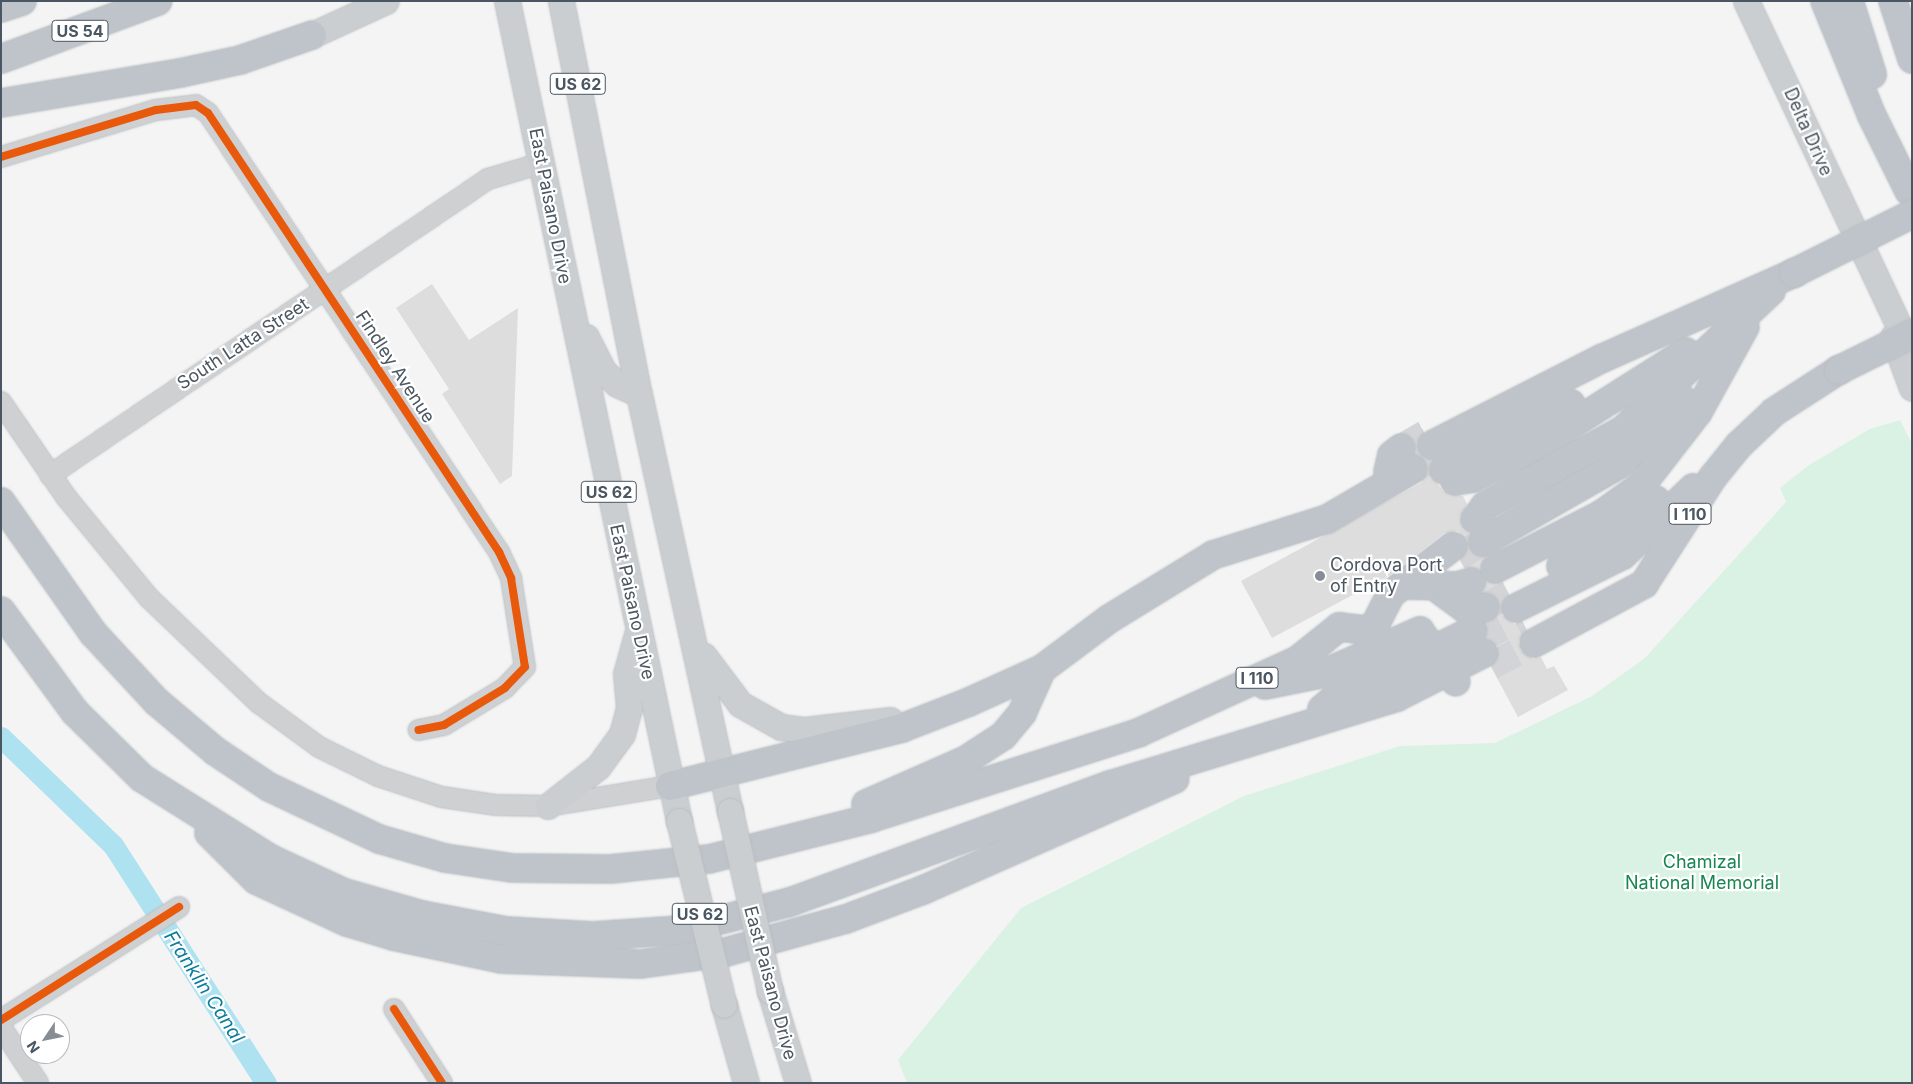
<!DOCTYPE html>
<html>
<head>
<meta charset="utf-8">
<style>
	body { margin:0 }
	#map { position:relative; width:1913px; height:1084px; overflow:hidden; background:#f4f4f4; font-family:Inter,sans-serif }
	div>[style] { position:absolute }
	.green>* { inset:0; background:#d9f2e3 }
	.canal>* { height:21px; margin:-10.5px; padding:0 10.5px; transform-origin:10.5px; border-radius:10.5px; background:#aee2f0 }
	.building>* { inset:0; background:#ddddde }
	.highway-tunnel>* { height:28px; margin-top:-14px; transform-origin:0; background:repeating-linear-gradient(90deg,#d2d4d7 0 28px,transparent 0 42px) }
	.roads { filter:drop-shadow(0 0 1px #b9bec3) drop-shadow(0 0 1px #b9bec3) }
	.minor>* { height:20px; margin:-10px; padding:0 10px; transform-origin:10px; border-radius:10px; background:#ced0d2 }
	.major>* { height:25px; margin:-12.5px; padding:0 12.5px; transform-origin:12.5px; border-radius:12.5px; background:#caced1 }
	.highway>* { height:28px; margin:-14px; padding:0 14px; transform-origin:14px; border-radius:14px; background:#bec4c9 }
	.bridges { filter:drop-shadow(0 0 1px #b9bec3) drop-shadow(0 0 1px #b9bec3) }
	.major-bridge>* { height:25px; margin:-12.5px; padding:0 12.5px; transform-origin:12.5px; border-radius:12.5px; background:#caced1 }
	.highway-bridge>* { height:28px; margin:-14px; padding:0 14px; transform-origin:14px; border-radius:14px; background:#bec4c9 }
	.cycleway>* { height:8px; margin:-4px; padding:0 4px; transform-origin:4px; border-radius:4px; background:#e8590c }
	.dots>* { width:14px; height:14px; translate:-50% -50%; box-sizing:border-box; border:2px solid #fff; border-radius:50% }
	span { translate:-50% -50%; white-space:nowrap; text-align:center; line-height:1.15; -webkit-text-stroke:4.5px #fff; paint-order:stroke }
	.shield-label span { padding:1px 4px; background:#fff; border:1px solid; border-radius:4px; -webkit-text-stroke-width:0 }
	.shield-label { font-size:16px; color:#4a5661; font-weight:700 }
	.street-label { font-size:18px; color:#4a5661 }
	.poi-label { font-size:18px; color:#4a5661 }
	.left { translate:0 -50%; text-align:left }
	.park-label { font-size:18px; color:#17864f }
	.water-label { font-size:19px; color:#0c7c9b; font-style:italic }
	.frame { position:absolute; inset:0; border:2px solid #4a5661; pointer-events:none }
	.north { position:absolute; left:20px; top:1014px; width:50px; height:50px; box-sizing:border-box; background:#fff; border:1px solid #b7bbc0; border-radius:50%; rotate:236deg; font-size:14px; font-weight:700; line-height:20px; text-align:center; color:#4a5661 }
	.north::after { content:''; display:block; margin:auto; width:18px; height:22px; background:#868d94; clip-path:polygon(50% 0,100% 100%,50% 72%,0 100%) }
</style>
</head>
<body>
<div id="map">
	<div class="green">
		<div style="clip-path:polygon(1900px 420px,1912px 444px,1912px 1083px,907px 1083px,898px 1060px,1021px 908px,1244px 796px,1400px 746px,1495px 743px,1592px 696px,1645px 658px,1786px 502px,1780px 488px,1809px 465px,1870px 429px)"></div>
	</div>
	<div class="canal">
		<div style="left:1px;top:737px;width:156px;rotate:44deg"></div>
		<div style="left:113px;top:845px;width:283px;rotate:57.3deg"></div>
	</div>
	<div class="building">
		<div style="clip-path:polygon(432px 284px,469px 340px,518px 308px,512px 476px,500px 484px,442px 394px,449px 389px,396px 308px)"></div>
		<div style="clip-path:polygon(1428px 470px,1443px 491px,1463px 496px,1467px 504px,1460px 517px,1470px 533px,1467px 541px,1458px 531px,1444px 533px,1390px 575px,1272px 638px,1241px 581px,1421px 483px)"></div>
		<div style="clip-path:polygon(1468px 546px,1475px 555px,1486px 557px,1480px 569px,1464px 568px,1460px 560px)"></div>
		<div style="clip-path:polygon(1486px 582px,1503px 582px,1509px 594px,1500px 607px,1502px 615px,1515px 624px,1523px 622px,1526px 630px,1518px 642px,1521px 651px,1533px 659px,1541px 657px,1547px 669px,1554px 666px,1568px 690px,1518px 717px,1491px 667px,1500px 653px,1498px 646px,1486px 638px,1485px 623px,1495px 619px,1500px 605px,1497px 597px,1483px 592px)"></div>
	</div>
	<div class="highway-tunnel">
		<div style="left:1401px;top:448px;width:30px;rotate:-30deg"></div>
		<div style="left:1413px;top:469px;width:27px;rotate:-28deg"></div>
		<div style="left:1458px;top:557px;width:29px;rotate:-31deg"></div>
		<div style="left:1485px;top:607px;width:27px;rotate:-28deg"></div>
		<div style="left:1477px;top:640px;width:49px;rotate:-26.6deg"></div>
		<div style="left:1491px;top:666px;width:49px;rotate:-28.1deg"></div>
	</div>
	<div class="roads">
		<div class="minor">
			<div style="left:1px;top:157px;width:162px;rotate:-16.9deg"></div>
			<div style="left:156px;top:110px;width:40px;rotate:-7.1deg"></div>
			<div style="left:196px;top:105px;width:14px;rotate:34deg"></div>
			<div style="left:208px;top:113px;width:527px;rotate:56.46deg"></div>
			<div style="left:499px;top:552px;width:29px;rotate:65deg"></div>
			<div style="left:511px;top:578px;width:90px;rotate:81.1deg"></div>
			<div style="left:525px;top:667px;width:29px;rotate:134deg"></div>
			<div style="left:505px;top:688px;width:71px;rotate:148.8deg"></div>
			<div style="left:444px;top:725px;width:26px;rotate:169deg"></div>
			<div style="left:1px;top:402px;width:115px;rotate:55.6deg"></div>
			<div style="left:66px;top:497px;width:131px;rotate:50.6deg"></div>
			<div style="left:149px;top:598px;width:152px;rotate:43.7deg"></div>
			<div style="left:259px;top:703px;width:74px;rotate:36.3deg"></div>
			<div style="left:319px;top:747px;width:66px;rotate:26.2deg"></div>
			<div style="left:378px;top:776px;width:67px;rotate:18.2deg"></div>
			<div style="left:442px;top:797px;width:55px;rotate:8.4deg"></div>
			<div style="left:496px;top:805px;width:52px;rotate:1.1deg"></div>
			<div style="left:548px;top:806px;width:124px;rotate:-9.3deg"></div>
			<div style="left:50px;top:475px;width:529px;rotate:-34.05deg"></div>
			<div style="left:488px;top:179px;width:56px;rotate:-16.5deg"></div>
			<div style="left:394px;top:1009px;width:88px;rotate:57deg"></div>
			<div style="left:1px;top:1020px;width:211px;rotate:-32.4deg"></div>
			<div style="left:1px;top:1027px;width:67px;rotate:56.5deg"></div>
		</div>
		<div class="major">
			<div style="left:507px;top:1px;width:838px;rotate:78.15deg"></div>
			<div style="left:561px;top:1px;width:401px;rotate:78.8deg"></div>
			<div style="left:639px;top:394px;width:427px;rotate:77.7deg"></div>
			<div style="left:1746px;top:1px;width:389px;rotate:64.8deg"></div>
			<div style="left:312px;top:35px;width:81px;rotate:-24.7deg"></div>
			<div style="left:586px;top:337px;width:38px;rotate:63deg"></div>
			<div style="left:603px;top:371px;width:19px;rotate:43deg"></div>
			<div style="left:617px;top:384px;width:24px;rotate:24deg"></div>
			<div style="left:1893px;top:337px;width:54px;rotate:69.6deg"></div>
			<div style="left:704px;top:656px;width:60px;rotate:53.1deg"></div>
			<div style="left:740px;top:704px;width:47px;rotate:29.3deg"></div>
			<div style="left:781px;top:727px;width:23px;rotate:7deg"></div>
			<div style="left:804px;top:730px;width:87px;rotate:-6.6deg"></div>
			<div style="left:548px;top:806px;width:63px;rotate:-38deg"></div>
			<div style="left:598px;top:767px;width:41px;rotate:-54deg"></div>
			<div style="left:622px;top:734px;width:27px;rotate:-75deg"></div>
			<div style="left:629px;top:708px;width:34px;rotate:-95deg"></div>
			<div style="left:626px;top:674px;width:41px;rotate:-74.6deg"></div>
			<div style="left:770px;top:991px;width:96px;rotate:73.1deg"></div>
			<div style="left:724px;top:1005px;width:81px;rotate:74.2deg"></div>
		</div>
		<div class="highway">
			<div style="left:1825px;top:1px;width:124px;rotate:67.8deg"></div>
			<div style="left:1872px;top:116px;width:84px;rotate:63.7deg"></div>
			<div style="left:1849px;top:1px;width:77px;rotate:72.5deg"></div>
			<div style="left:1893px;top:1px;width:61px;rotate:71.9deg"></div>
			<div style="left:1px;top:8px;width:22px;rotate:-18deg"></div>
			<div style="left:1px;top:59px;width:167px;rotate:-20.3deg"></div>
			<div style="left:1px;top:103px;width:181px;rotate:-9.5deg"></div>
			<div style="left:180px;top:73px;width:61px;rotate:-12.2deg"></div>
			<div style="left:240px;top:60px;width:76px;rotate:-19.1deg"></div>
			<div style="left:1432px;top:445px;width:192px;rotate:-27deg"></div>
			<div style="left:1603px;top:358px;width:209px;rotate:-24deg"></div>
			<div style="left:1444px;top:470px;width:143px;rotate:-27.5deg"></div>
			<div style="left:1388px;top:472px;width:17px;rotate:-77deg"></div>
			<div style="left:1392px;top:455px;width:11px;rotate:-38deg"></div>
			<div style="left:1455px;top:481px;width:18px;rotate:-9deg"></div>
			<div style="left:1473px;top:478px;width:93px;rotate:-27.7deg"></div>
			<div style="left:1555px;top:435px;width:155px;rotate:-32.4deg"></div>
			<div style="left:1px;top:502px;width:160px;rotate:54.9deg"></div>
			<div style="left:93px;top:633px;width:94px;rotate:47.2deg"></div>
			<div style="left:157px;top:702px;width:76px;rotate:40.2deg"></div>
			<div style="left:215px;top:751px;width:65px;rotate:33.7deg"></div>
			<div style="left:269px;top:787px;width:122px;rotate:25.3deg"></div>
			<div style="left:379px;top:839px;width:69px;rotate:16.1deg"></div>
			<div style="left:445px;top:858px;width:69px;rotate:8.4deg"></div>
			<div style="left:513px;top:868px;width:97px;rotate:0.6deg"></div>
			<div style="left:610px;top:869px;width:100px;rotate:-5.8deg"></div>
			<div style="left:709px;top:859px;width:168px;rotate:-14.1deg"></div>
			<div style="left:872px;top:818px;width:279px;rotate:-17.7deg"></div>
			<div style="left:1138px;top:733px;width:176px;rotate:-24.5deg"></div>
			<div style="left:1298px;top:660px;width:53px;rotate:-38.8deg"></div>
			<div style="left:1339px;top:627px;width:27px;rotate:6deg"></div>
			<div style="left:1366px;top:630px;width:10px;rotate:-29deg"></div>
			<div style="left:1375px;top:625px;width:35px;rotate:-63deg"></div>
			<div style="left:1391px;top:594px;width:78px;rotate:-37.7deg"></div>
			<div style="left:1475px;top:519px;width:16px;rotate:-52deg"></div>
			<div style="left:1485px;top:506px;width:158px;rotate:-28.8deg"></div>
			<div style="left:1623px;top:430px;width:203px;rotate:-43.2deg"></div>
			<div style="left:1483px;top:542px;width:158px;rotate:-29.7deg"></div>
			<div style="left:1620px;top:464px;width:90px;rotate:-47.3deg"></div>
			<div style="left:1561px;top:566px;width:68px;rotate:-30deg"></div>
			<div style="left:1620px;top:532px;width:48px;rotate:-41.6deg"></div>
			<div style="left:1495px;top:569px;width:120px;rotate:-27.2deg"></div>
			<div style="left:1602px;top:514px;width:47px;rotate:-35.4deg"></div>
			<div style="left:1640px;top:487px;width:95px;rotate:-52.3deg"></div>
			<div style="left:1698px;top:412px;width:97px;rotate:-61.1deg"></div>
			<div style="left:1403px;top:585px;width:55px;rotate:1deg"></div>
			<div style="left:1458px;top:586px;width:14px;rotate:-17deg"></div>
			<div style="left:1433px;top:585px;width:42px;rotate:36.3deg"></div>
			<div style="left:1467px;top:610px;width:18px;rotate:-9deg"></div>
			<div style="left:1516px;top:608px;width:119px;rotate:-26.4deg"></div>
			<div style="left:1623px;top:555px;width:97px;rotate:-43.7deg"></div>
			<div style="left:1px;top:611px;width:125px;rotate:53.8deg"></div>
			<div style="left:75px;top:712px;width:94px;rotate:44.6deg"></div>
			<div style="left:142px;top:778px;width:152px;rotate:32.1deg"></div>
			<div style="left:271px;top:859px;width:81px;rotate:24.7deg"></div>
			<div style="left:345px;top:893px;width:80px;rotate:15.9deg"></div>
			<div style="left:422px;top:915px;width:86px;rotate:10.7deg"></div>
			<div style="left:507px;top:931px;width:86px;rotate:3.3deg"></div>
			<div style="left:593px;top:936px;width:88px;rotate:-3.9deg"></div>
			<div style="left:681px;top:930px;width:113px;rotate:-14.4deg"></div>
			<div style="left:790px;top:902px;width:341px;rotate:-20.1deg"></div>
			<div style="left:1110px;top:785px;width:300px;rotate:-17deg"></div>
			<div style="left:1397px;top:697px;width:97px;rotate:-26.8deg"></div>
			<div style="left:1534px;top:643px;width:125px;rotate:-28.2deg"></div>
			<div style="left:1644px;top:584px;width:127px;rotate:-57.2deg"></div>
			<div style="left:1713px;top:477px;width:41px;rotate:-50.9deg"></div>
			<div style="left:1739px;top:445px;width:48px;rotate:-43.3deg"></div>
			<div style="left:1774px;top:412px;width:77px;rotate:-32.9deg"></div>
			<div style="left:1265px;top:685px;width:61px;rotate:-11.3deg"></div>
			<div style="left:1325px;top:673px;width:104px;rotate:-23.9deg"></div>
			<div style="left:1420px;top:631px;width:62px;rotate:54.8deg"></div>
			<div style="left:1322px;top:709px;width:17px;rotate:-40deg"></div>
			<div style="left:1335px;top:698px;width:153px;rotate:-26.1deg"></div>
			<div style="left:670px;top:786px;width:239px;rotate:-14deg"></div>
			<div style="left:902px;top:728px;width:72px;rotate:-21.2deg"></div>
			<div style="left:969px;top:702px;width:80px;rotate:-24.3deg"></div>
			<div style="left:1042px;top:669px;width:84px;rotate:-36.7deg"></div>
			<div style="left:1109px;top:619px;width:122px;rotate:-31.6deg"></div>
			<div style="left:1213px;top:555px;width:120px;rotate:-17.5deg"></div>
			<div style="left:1327px;top:519px;width:99px;rotate:-30.2deg"></div>
			<div style="left:866px;top:804px;width:109px;rotate:-23.7deg"></div>
			<div style="left:966px;top:760px;width:44px;rotate:-33deg"></div>
			<div style="left:1003px;top:736px;width:30px;rotate:-50deg"></div>
			<div style="left:1022px;top:713px;width:48px;rotate:-65.6deg"></div>
			<div style="left:209px;top:833px;width:66px;rotate:45deg"></div>
			<div style="left:256px;top:880px;width:100px;rotate:24.8deg"></div>
			<div style="left:347px;top:922px;width:48px;rotate:16.9deg"></div>
			<div style="left:393px;top:936px;width:110px;rotate:12deg"></div>
			<div style="left:501px;top:959px;width:140px;rotate:2deg"></div>
			<div style="left:641px;top:964px;width:86px;rotate:-8deg"></div>
			<div style="left:726px;top:952px;width:124px;rotate:-15.4deg"></div>
			<div style="left:846px;top:919px;width:82px;rotate:-20.6deg"></div>
			<div style="left:923px;top:890px;width:275px;rotate:-23.8deg"></div>
		</div>
	</div>
	<div class="bridges">
		<div class="major-bridge">
			<div style="left:730px;top:811px;width:184px;rotate:77.5deg"></div>
			<div style="left:679px;top:821px;width:189px;rotate:76.3deg"></div>
		</div>
		<div class="highway-bridge">
			<div style="left:1794px;top:273px;width:132px;rotate:-26.6deg"></div>
			<div style="left:1839px;top:370px;width:81px;rotate:-26.3deg"></div>
		</div>
	</div>
	<div class="cycleway">
		<div style="left:1px;top:157px;width:162px;rotate:-16.9deg"></div>
		<div style="left:156px;top:110px;width:40px;rotate:-7.1deg"></div>
		<div style="left:196px;top:105px;width:14px;rotate:34deg"></div>
		<div style="left:208px;top:113px;width:527px;rotate:56.46deg"></div>
		<div style="left:499px;top:552px;width:29px;rotate:65deg"></div>
		<div style="left:511px;top:578px;width:90px;rotate:81.1deg"></div>
		<div style="left:525px;top:667px;width:29px;rotate:134deg"></div>
		<div style="left:505px;top:688px;width:71px;rotate:148.8deg"></div>
		<div style="left:444px;top:725px;width:26px;rotate:169deg"></div>
		<div style="left:394px;top:1009px;width:88px;rotate:57deg"></div>
		<div style="left:1px;top:1020px;width:211px;rotate:-32.4deg"></div>
	</div>
	<div class="dots">
		<div style="left:1320px;top:576px;background:#868d94"></div>
	</div>
	<div class="shield-label">
		<span style="left:80px;top:31px">US 54</span>
		<span style="left:578px;top:84px">US 62</span>
		<span style="left:609px;top:492px">US 62</span>
		<span style="left:1690px;top:514px">I 110</span>
		<span style="left:1257px;top:678px">I 110</span>
		<span style="left:700px;top:914px">US 62</span>
	</div>
	<div class="street-label">
		<span style="left:1808px;top:132px;rotate:66deg">Delta Drive</span>
		<span style="left:550px;top:206px;rotate:79deg">East Paisano Drive</span>
		<span style="left:243px;top:344px;rotate:-33deg">South Latta Street</span>
		<span style="left:395px;top:367px;rotate:57deg">Findley Avenue</span>
		<span style="left:632px;top:602px;rotate:78deg">East Paisano Drive</span>
		<span style="left:770px;top:983px;rotate:75deg">East Paisano Drive</span>
	</div>
	<div class="poi-label">
		<span class="left" style="left:1330px;top:576px">Cordova Port<br>of Entry</span>
	</div>
	<div class="park-label">
		<span style="left:1702px;top:873px">Chamizal<br>National Memorial</span>
	</div>
	<div class="water-label">
		<span style="left:204px;top:987px;rotate:57deg">Franklin Canal</span>
	</div>
	<div class="frame"></div>
	<div class="north">N</div>
</div>
</body>
</html>
